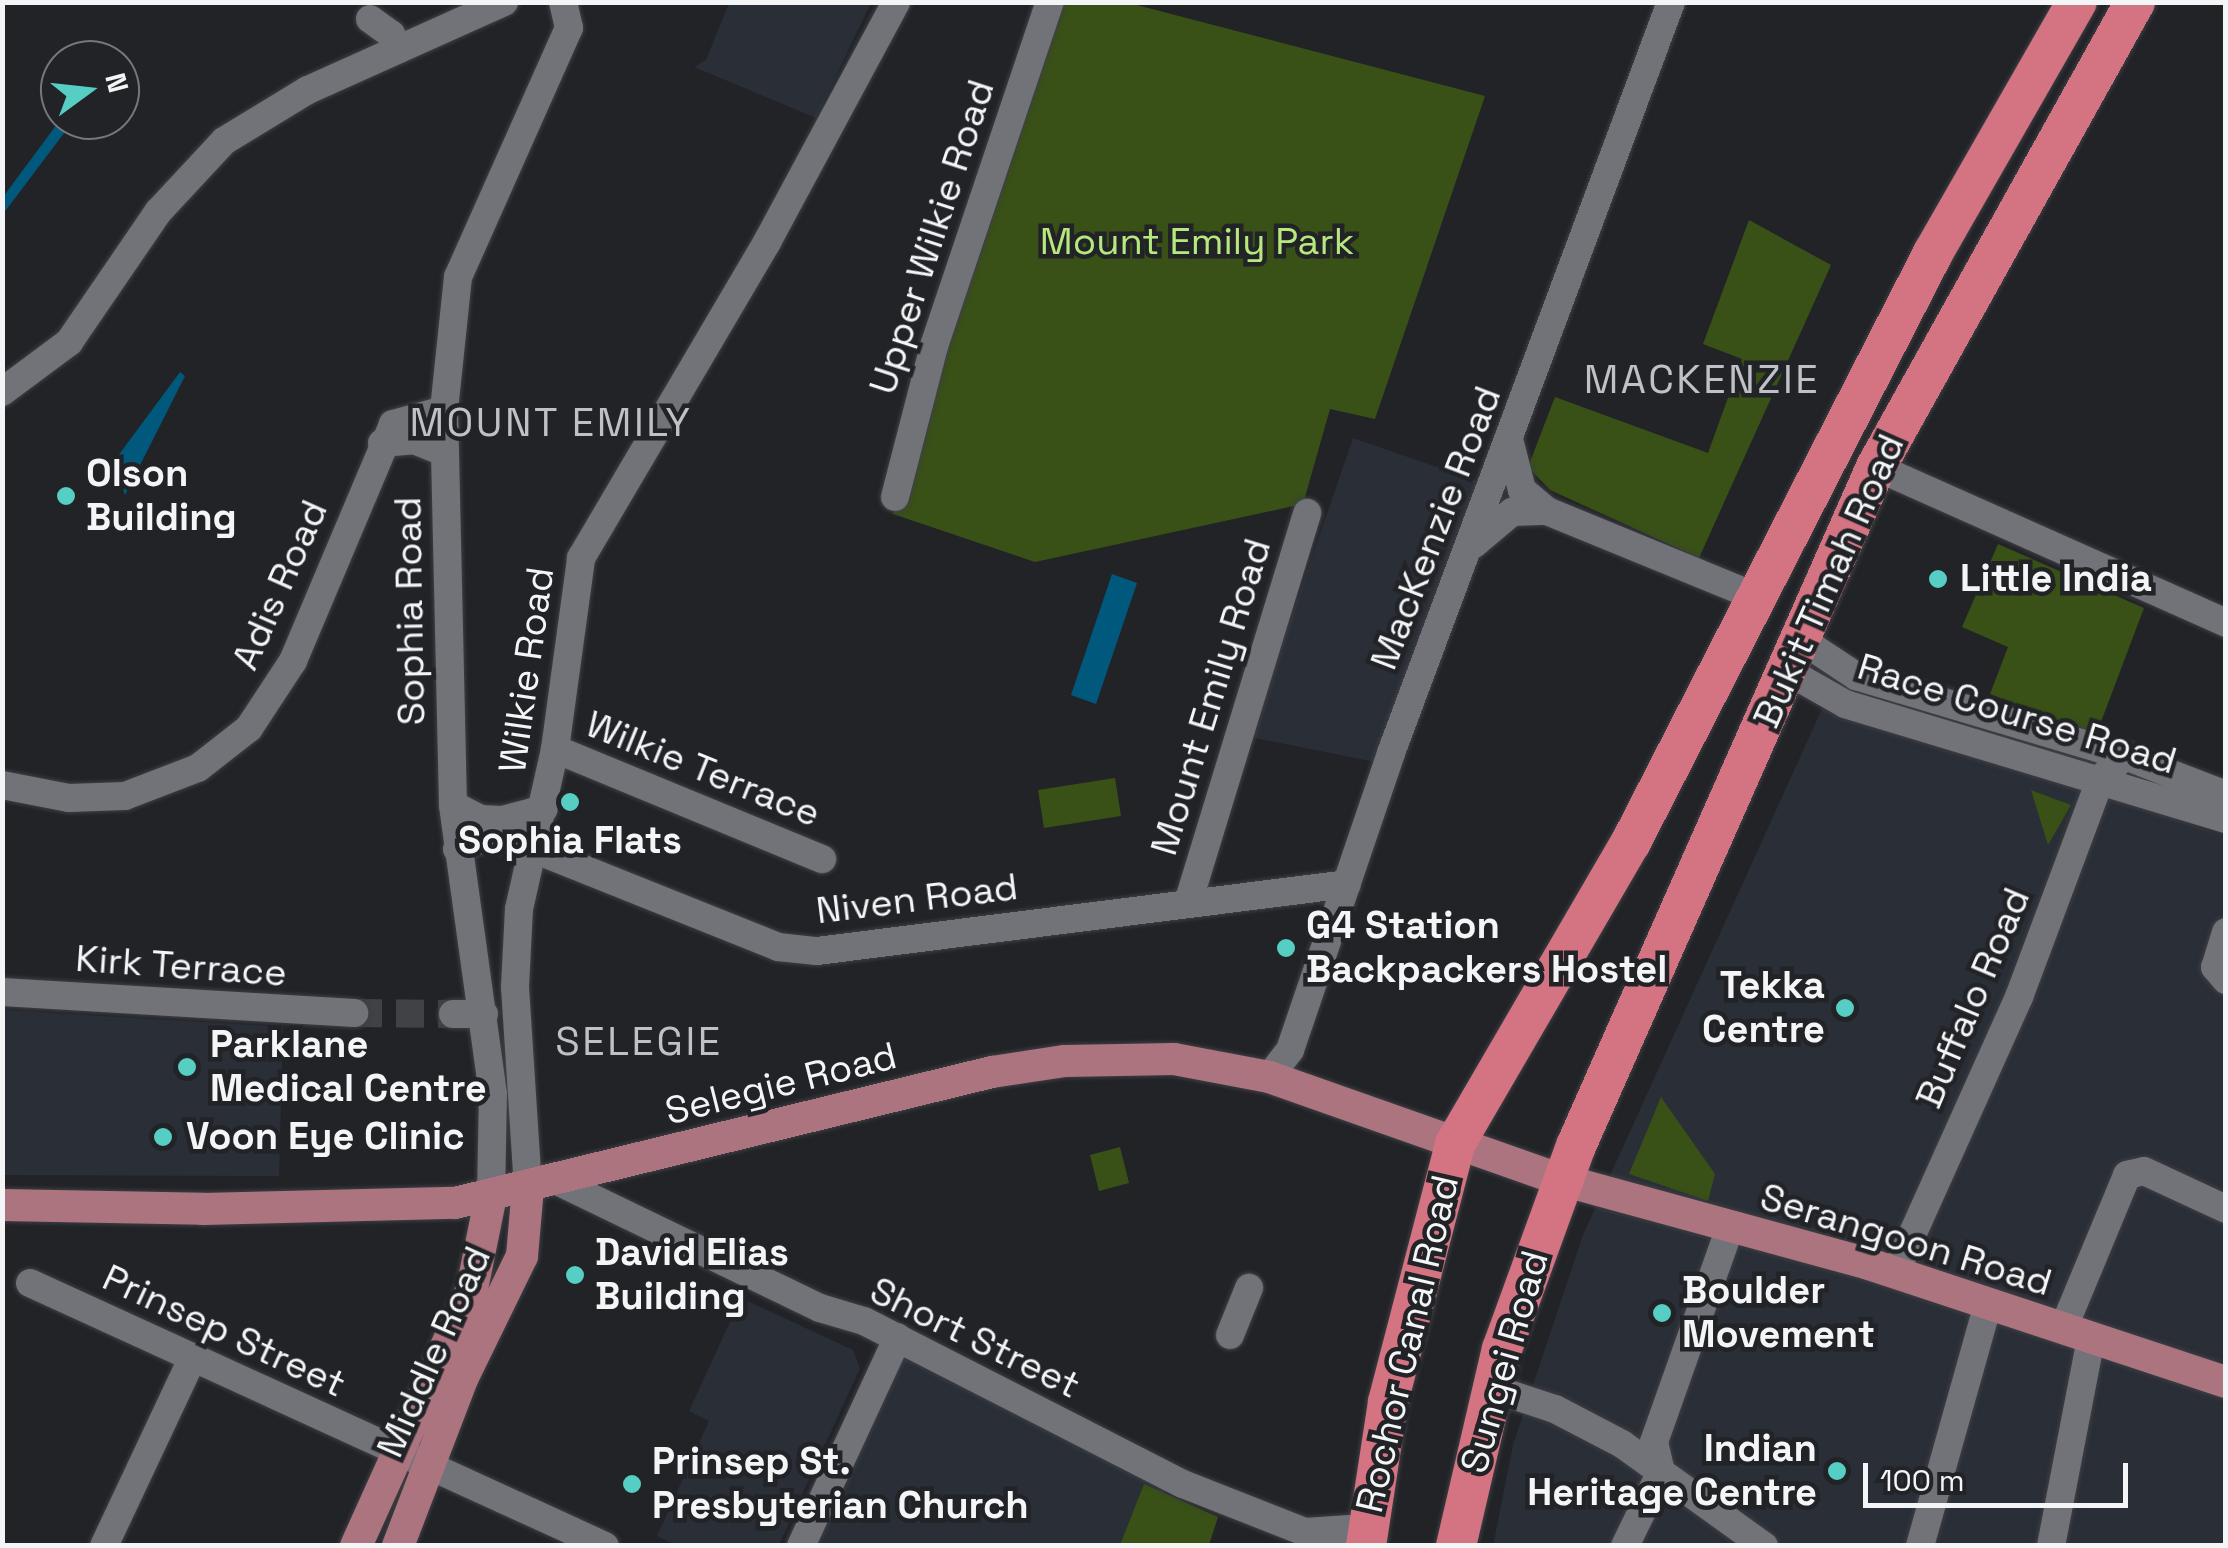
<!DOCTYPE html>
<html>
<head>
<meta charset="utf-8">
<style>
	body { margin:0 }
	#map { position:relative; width:2228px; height:1548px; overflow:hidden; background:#212327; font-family:"Space Grotesk",sans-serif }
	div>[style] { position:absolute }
	.built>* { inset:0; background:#2a2e37 }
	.green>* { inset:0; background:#395117 }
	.water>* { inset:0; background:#00587c }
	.minor-tunnel>* { height:28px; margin-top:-14px; transform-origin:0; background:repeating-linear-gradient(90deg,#414246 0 28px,transparent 0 42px) }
	.roads { filter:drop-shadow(0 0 2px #3e3f43) drop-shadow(0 0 2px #3e3f43) }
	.minor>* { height:28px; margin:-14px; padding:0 14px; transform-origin:14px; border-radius:14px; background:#717378 }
	.major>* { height:32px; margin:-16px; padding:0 16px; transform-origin:16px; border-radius:16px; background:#ac747e }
	.highway>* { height:40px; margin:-20px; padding:0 20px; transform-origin:20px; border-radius:20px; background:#d47482 }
	.dots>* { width:28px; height:28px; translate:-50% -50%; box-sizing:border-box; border:5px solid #212327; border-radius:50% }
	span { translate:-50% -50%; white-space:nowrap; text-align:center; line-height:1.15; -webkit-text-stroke:9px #212327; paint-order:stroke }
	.street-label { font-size:38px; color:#f4f5f7 }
	.park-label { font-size:38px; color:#b7e87d }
	.poi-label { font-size:38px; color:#f4f5f7; font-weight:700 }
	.left { translate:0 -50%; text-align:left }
	.right { translate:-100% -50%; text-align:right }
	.neighbourhood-label { font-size:40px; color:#bfc1c6; letter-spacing:2.5px }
	.frame { position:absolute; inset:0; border:5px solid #f4f5f7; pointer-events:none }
	.north { position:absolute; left:40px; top:40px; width:100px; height:100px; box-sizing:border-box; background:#212327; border:2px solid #75777a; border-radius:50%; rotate:75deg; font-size:28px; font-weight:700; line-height:40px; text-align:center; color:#f4f5f7 }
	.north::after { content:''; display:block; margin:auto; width:35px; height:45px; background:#56cec3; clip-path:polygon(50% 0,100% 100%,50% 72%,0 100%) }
	.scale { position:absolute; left:1863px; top:1463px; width:265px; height:45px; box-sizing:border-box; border:5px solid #f4f5f7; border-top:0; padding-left:12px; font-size:30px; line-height:35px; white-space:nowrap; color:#f4f5f7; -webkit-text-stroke:8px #212327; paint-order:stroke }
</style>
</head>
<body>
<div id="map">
	<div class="built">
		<div style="clip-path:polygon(729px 3px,871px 3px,816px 118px,694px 67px,706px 60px)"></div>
		<div style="clip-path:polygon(1353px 438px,1486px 484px,1380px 763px,1250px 737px)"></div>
		<div style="clip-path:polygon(1831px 689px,2225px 837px,2225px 1545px,1493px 1546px,1513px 1445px,1583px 1235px)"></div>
		<div style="clip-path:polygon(3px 1010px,283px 1027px,279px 1176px,3px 1175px)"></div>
		<div style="clip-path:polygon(741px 1298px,853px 1350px,860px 1369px,779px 1545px,676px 1545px,657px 1536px,709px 1421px,689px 1411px)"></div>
		<div style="clip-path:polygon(900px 1349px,1169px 1480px,1147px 1545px,816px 1546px)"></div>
	</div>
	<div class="green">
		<div style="clip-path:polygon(1052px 3px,1129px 3px,1485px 96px,1375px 419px,1330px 409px,1303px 504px,1035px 562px,893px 514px,930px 370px)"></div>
		<div style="clip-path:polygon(1749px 220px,1831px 265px,1699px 558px,1550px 490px,1528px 467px,1555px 397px,1708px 453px,1742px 359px,1703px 344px)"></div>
		<div style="clip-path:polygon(1998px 544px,2144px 608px,2096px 735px,1990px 694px,2008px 647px,1962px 627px)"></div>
		<div style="clip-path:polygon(1115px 778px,1121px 816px,1044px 828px,1038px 790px)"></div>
		<div style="clip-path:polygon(2031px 790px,2071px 805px,2048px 845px)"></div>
		<div style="clip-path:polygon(1661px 1097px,1715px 1174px,1708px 1201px,1629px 1174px)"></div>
		<div style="clip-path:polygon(1120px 1147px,1129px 1183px,1099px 1191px,1090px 1155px)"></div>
		<div style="clip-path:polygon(1144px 1484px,1218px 1517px,1209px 1545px,1120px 1545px)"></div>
	</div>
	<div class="water">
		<div style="clip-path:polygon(60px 120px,74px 120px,3px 214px,3px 197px)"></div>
		<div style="clip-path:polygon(180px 372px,185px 376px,125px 495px,112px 464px)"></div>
		<div style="clip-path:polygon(1112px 574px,1137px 583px,1096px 704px,1071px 695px)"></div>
	</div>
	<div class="minor-tunnel">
		<div style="left:354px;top:1013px;width:99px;rotate:0.6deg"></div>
	</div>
	<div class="roads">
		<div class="minor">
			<div style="left:370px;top:19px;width:26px;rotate:36deg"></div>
			<div style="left:391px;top:34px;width:17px;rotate:66deg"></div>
			<div style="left:2px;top:392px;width:84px;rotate:-36.7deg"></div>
			<div style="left:69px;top:342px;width:158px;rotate:-55.6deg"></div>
			<div style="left:158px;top:212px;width:97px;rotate:-47.1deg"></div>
			<div style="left:224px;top:141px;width:98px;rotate:-31.3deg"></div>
			<div style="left:308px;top:90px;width:215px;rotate:-24.2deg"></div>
			<div style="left:382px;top:443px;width:32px;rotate:-5deg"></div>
			<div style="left:414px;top:440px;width:32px;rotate:22deg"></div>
			<div style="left:1510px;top:443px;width:49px;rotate:75.7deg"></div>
			<div style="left:1522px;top:490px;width:33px;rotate:40deg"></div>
			<div style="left:1547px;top:511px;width:227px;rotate:22.3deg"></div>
			<div style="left:1876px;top:467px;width:383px;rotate:24deg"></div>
			<div style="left:895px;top:497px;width:156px;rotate:-75.5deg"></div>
			<div style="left:934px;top:346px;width:363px;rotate:-71.4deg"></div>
			<div style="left:1474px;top:544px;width:50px;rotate:-40.1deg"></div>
			<div style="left:1512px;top:512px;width:35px;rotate:-2deg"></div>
			<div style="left:1803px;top:641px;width:64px;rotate:33.4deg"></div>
			<div style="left:1856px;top:676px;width:281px;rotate:16.6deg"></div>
			<div style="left:2125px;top:756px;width:108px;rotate:21.1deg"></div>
			<div style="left:1789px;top:672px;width:64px;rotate:29.7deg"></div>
			<div style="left:1845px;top:704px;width:398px;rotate:16.8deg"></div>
			<div style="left:555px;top:749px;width:289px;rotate:22.4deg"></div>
			<div style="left:2px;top:785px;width:68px;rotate:11deg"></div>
			<div style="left:69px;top:798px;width:56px;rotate:-2deg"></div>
			<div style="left:125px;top:796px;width:78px;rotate:-21deg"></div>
			<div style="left:198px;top:768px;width:65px;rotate:-38.1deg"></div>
			<div style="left:249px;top:728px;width:80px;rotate:-56.7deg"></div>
			<div style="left:293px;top:661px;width:257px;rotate:-67.1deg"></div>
			<div style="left:393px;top:424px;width:53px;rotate:-15.4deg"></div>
			<div style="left:453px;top:805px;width:31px;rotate:27deg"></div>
			<div style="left:481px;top:819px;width:21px;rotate:3deg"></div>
			<div style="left:502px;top:820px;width:43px;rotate:-14.7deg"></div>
			<div style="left:457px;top:849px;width:26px;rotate:-23deg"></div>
			<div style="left:481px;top:839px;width:30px;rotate:2deg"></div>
			<div style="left:511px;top:840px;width:288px;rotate:21.8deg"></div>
			<div style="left:778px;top:947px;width:39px;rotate:6deg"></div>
			<div style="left:817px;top:951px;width:534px;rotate:-7.2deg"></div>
			<div style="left:1188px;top:903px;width:408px;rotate:-73deg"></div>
			<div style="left:2226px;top:932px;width:37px;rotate:107deg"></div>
			<div style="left:2215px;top:967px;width:17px;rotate:50deg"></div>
			<div style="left:2px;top:992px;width:353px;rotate:3.4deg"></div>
			<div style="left:453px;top:1014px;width:31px"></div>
			<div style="left:1269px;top:1077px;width:34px;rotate:-52deg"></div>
			<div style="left:1290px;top:1050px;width:314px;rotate:-71.2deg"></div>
			<div style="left:1391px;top:753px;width:801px;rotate:-69.55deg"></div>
			<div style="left:559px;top:1182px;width:290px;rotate:25.8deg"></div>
			<div style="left:820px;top:1308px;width:46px;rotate:16.5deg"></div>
			<div style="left:864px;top:1321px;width:358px;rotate:27.1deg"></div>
			<div style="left:1183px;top:1484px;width:131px;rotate:21.5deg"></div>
			<div style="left:1305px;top:1532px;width:60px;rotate:-3.8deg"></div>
			<div style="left:528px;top:1188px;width:201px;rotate:-93.7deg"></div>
			<div style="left:515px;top:987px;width:78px;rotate:-87.1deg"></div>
			<div style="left:519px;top:909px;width:164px;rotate:-77.3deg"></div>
			<div style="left:555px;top:749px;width:193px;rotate:-82.2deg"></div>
			<div style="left:581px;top:558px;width:367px;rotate:-59.5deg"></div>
			<div style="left:767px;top:242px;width:272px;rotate:-61.7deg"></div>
			<div style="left:491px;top:1196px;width:102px;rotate:-88.9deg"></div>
			<div style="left:493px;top:1094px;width:292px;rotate:-97.9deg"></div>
			<div style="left:453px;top:805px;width:395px;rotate:-91.3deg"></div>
			<div style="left:444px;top:410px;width:134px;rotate:-84deg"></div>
			<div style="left:458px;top:277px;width:273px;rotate:-66deg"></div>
			<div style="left:569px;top:28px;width:27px;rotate:-103deg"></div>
			<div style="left:1895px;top:1273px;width:303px;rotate:-65.8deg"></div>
			<div style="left:2019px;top:997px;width:234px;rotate:-69.5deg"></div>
			<div style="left:2101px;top:778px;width:33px;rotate:-43deg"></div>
			<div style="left:30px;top:1283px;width:632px;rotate:24.58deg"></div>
			<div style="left:2063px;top:1329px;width:167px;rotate:-67.4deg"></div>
			<div style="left:2127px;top:1175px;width:17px;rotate:-13deg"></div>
			<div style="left:2144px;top:1171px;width:90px;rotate:24.9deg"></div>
			<div style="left:1230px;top:1335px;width:51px;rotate:-68deg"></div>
			<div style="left:1491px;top:1388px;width:67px;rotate:18.2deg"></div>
			<div style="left:1555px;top:1409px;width:76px;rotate:27.6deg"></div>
			<div style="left:1622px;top:1444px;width:175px;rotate:35.7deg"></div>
			<div style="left:1661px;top:1472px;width:31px;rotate:-103deg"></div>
			<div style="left:1654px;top:1442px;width:219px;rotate:-70.5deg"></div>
			<div style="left:104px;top:1546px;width:207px;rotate:-64.8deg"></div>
			<div style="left:801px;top:1546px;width:230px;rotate:-65.1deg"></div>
			<div style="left:1625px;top:1546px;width:82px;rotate:-64.1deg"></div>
			<div style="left:1920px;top:1546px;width:251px;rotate:-74.3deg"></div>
			<div style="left:2051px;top:1546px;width:211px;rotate:-79.1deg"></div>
		</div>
		<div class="major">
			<div style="left:2px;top:1205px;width:201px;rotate:1.1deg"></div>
			<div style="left:203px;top:1209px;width:252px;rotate:-1.4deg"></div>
			<div style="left:455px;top:1203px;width:553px;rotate:-13.71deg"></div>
			<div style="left:992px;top:1072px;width:74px;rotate:-8.6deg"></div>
			<div style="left:1065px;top:1061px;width:109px;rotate:-1.1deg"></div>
			<div style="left:1174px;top:1059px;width:97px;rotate:10.7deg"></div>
			<div style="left:1269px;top:1077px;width:311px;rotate:19.4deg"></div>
			<div style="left:1562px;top:1180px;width:318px;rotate:15.3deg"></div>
			<div style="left:1869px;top:1264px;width:376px;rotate:18.3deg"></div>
			<div style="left:356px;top:1546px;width:282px;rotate:-65.7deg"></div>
			<div style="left:472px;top:1289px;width:95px;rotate:-78.5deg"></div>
			<div style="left:398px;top:1546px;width:179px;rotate:-69deg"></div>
			<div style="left:462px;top:1379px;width:137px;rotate:-64deg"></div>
			<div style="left:522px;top:1256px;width:68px;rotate:-85deg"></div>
		</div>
		<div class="highway">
			<div style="left:1366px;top:1546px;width:146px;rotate:-81.3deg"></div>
			<div style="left:1388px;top:1402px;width:267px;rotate:-75.4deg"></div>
			<div style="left:1455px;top:1144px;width:350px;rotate:-59.8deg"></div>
			<div style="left:1631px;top:842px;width:662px;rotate:-62.85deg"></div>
			<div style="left:1933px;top:253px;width:289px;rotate:-60.2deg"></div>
			<div style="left:1456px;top:1546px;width:202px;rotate:-76.9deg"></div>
			<div style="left:1502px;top:1349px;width:216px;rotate:-70deg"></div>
			<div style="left:1576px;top:1146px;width:742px;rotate:-66.16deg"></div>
			<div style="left:1876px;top:467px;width:532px;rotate:-60.88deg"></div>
		</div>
	</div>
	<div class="dots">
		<div style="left:66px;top:496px;background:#56cec3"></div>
		<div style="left:1938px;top:579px;background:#56cec3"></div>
		<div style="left:570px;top:802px;background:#56cec3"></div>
		<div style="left:1286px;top:948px;background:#56cec3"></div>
		<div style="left:1845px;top:1008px;background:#56cec3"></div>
		<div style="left:187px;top:1067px;background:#56cec3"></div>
		<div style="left:163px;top:1137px;background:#56cec3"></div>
		<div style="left:575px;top:1275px;background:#56cec3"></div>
		<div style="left:1662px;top:1313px;background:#56cec3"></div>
		<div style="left:1837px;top:1471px;background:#56cec3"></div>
		<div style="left:632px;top:1484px;background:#56cec3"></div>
	</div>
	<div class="street-label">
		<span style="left:932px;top:237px;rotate:-72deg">Upper Wilkie Road</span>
		<span style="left:1436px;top:528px;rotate:-69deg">MacKenzie Road</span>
		<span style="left:1829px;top:581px;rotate:-66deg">Bukit Timah Road</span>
		<span style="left:280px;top:585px;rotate:-66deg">Adis Road</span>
		<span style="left:410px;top:611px;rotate:-91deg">Sophia Road</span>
		<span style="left:527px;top:670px;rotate:-82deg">Wilkie Road</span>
		<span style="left:1211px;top:697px;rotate:-73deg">Mount Emily Road</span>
		<span style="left:2017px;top:714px;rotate:17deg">Race Course Road</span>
		<span style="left:703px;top:769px;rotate:22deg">Wilkie Terrace</span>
		<span style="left:917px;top:899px;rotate:-7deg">Niven Road</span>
		<span style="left:181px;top:966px;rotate:4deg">Kirk Terrace</span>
		<span style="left:1973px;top:998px;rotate:-67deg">Buffalo Road</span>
		<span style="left:781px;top:1084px;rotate:-14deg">Selegie Road</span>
		<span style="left:1906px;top:1240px;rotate:17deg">Serangoon Road</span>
		<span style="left:224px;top:1331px;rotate:25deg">Prinsep Street</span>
		<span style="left:975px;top:1338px;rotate:26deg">Short Street</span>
		<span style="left:1408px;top:1344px;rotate:-77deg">Rochor Canal Road</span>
		<span style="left:434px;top:1352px;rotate:-66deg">Middle Road</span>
		<span style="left:1505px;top:1362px;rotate:-74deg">Sungei Road</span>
	</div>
	<div class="park-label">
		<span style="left:1197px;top:242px">Mount Emily Park</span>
	</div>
	<div class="poi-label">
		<span class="left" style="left:86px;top:496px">Olson<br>Building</span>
		<span class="left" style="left:1960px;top:579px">Little India</span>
		<span style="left:570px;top:841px">Sophia Flats</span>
		<span class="left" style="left:1306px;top:948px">G4 Station<br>Backpackers Hostel</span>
		<span class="right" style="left:1825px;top:1008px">Tekka<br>Centre</span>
		<span class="left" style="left:210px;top:1067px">Parklane<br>Medical Centre</span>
		<span class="left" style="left:186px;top:1137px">Voon Eye Clinic</span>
		<span class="left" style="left:595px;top:1275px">David Elias<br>Building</span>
		<span class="left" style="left:1682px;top:1313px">Boulder<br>Movement</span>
		<span class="right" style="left:1817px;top:1471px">Indian<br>Heritage Centre</span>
		<span class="left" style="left:652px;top:1484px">Prinsep St.<br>Presbyterian Church</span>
	</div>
	<div class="neighbourhood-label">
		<span style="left:1702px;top:380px">MACKENZIE</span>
		<span style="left:551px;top:423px">MOUNT EMILY</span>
		<span style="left:639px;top:1042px">SELEGIE</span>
	</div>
	<div class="frame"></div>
	<div class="north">N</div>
	<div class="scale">100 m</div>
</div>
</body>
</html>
